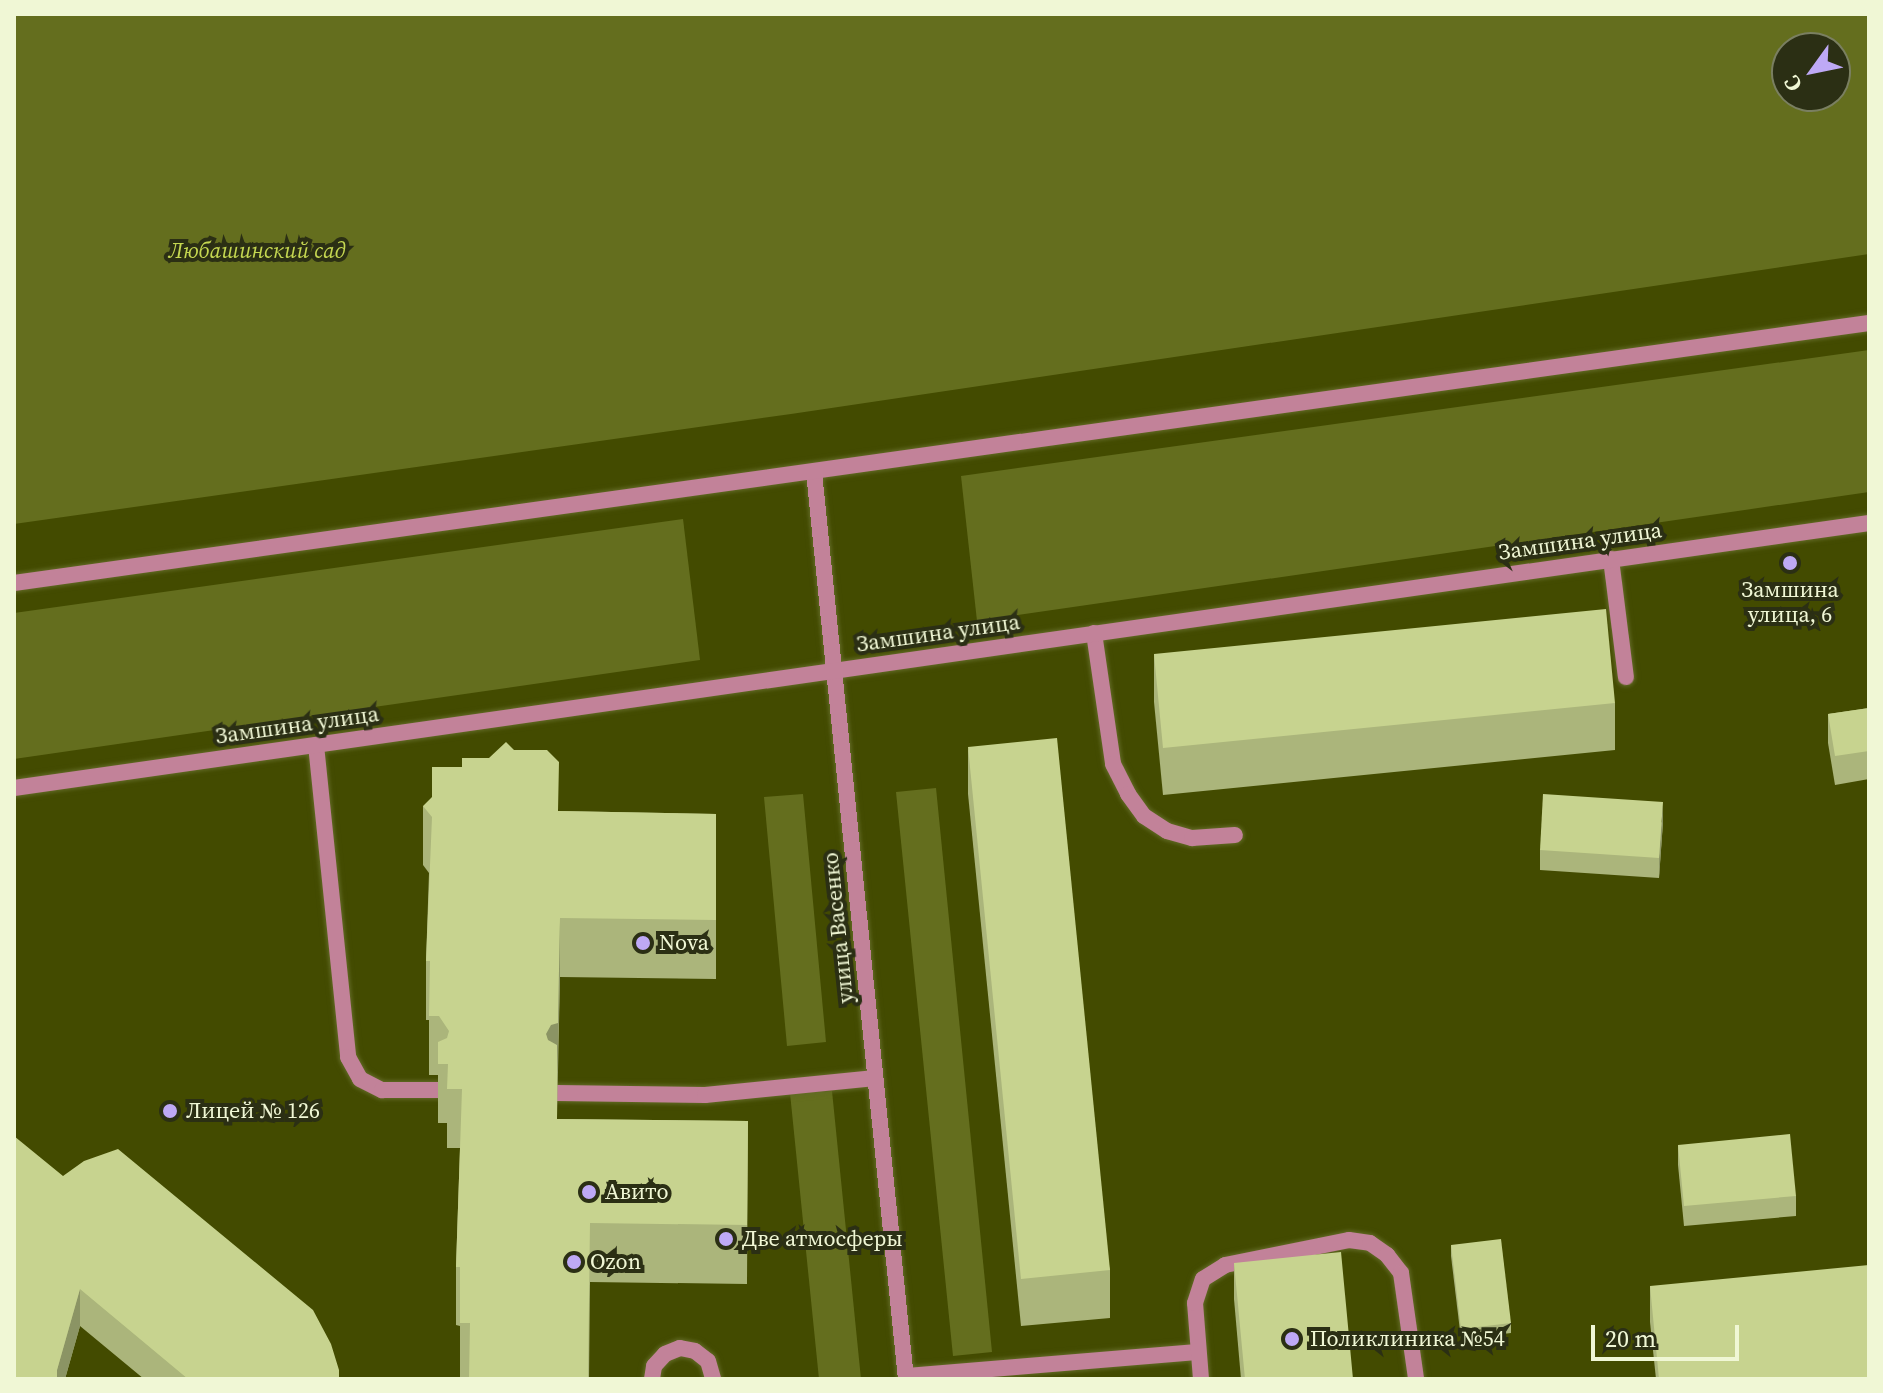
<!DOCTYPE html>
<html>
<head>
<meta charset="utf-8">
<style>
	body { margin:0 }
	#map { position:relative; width:1883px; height:1393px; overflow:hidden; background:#434b00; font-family:"Source Serif 4",serif }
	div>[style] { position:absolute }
	.green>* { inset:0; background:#646e1e }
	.roads { filter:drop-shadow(0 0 2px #626a26) drop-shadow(0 0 2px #626a26) }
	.service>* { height:16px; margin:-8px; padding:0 8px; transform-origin:8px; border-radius:8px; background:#c28299 }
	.minor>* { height:16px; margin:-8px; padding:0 8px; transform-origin:8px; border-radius:8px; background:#c28299 }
	.tertiary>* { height:16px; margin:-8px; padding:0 8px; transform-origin:8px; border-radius:8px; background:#c28299 }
	.wall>* { inset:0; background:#abb57b }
	.shaded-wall>* { inset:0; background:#8b9464 }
	.building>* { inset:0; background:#c7d38f }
	.dots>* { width:22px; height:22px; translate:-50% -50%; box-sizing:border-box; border:4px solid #2b2f14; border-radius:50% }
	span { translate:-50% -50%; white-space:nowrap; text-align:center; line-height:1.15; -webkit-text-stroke:8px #2b2f14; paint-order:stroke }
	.park-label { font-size:22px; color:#c5d751; font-style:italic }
	.street-label { font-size:22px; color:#f0f7d5 }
	.poi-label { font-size:22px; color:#f0f7d5 }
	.left { translate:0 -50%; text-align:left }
	.frame { position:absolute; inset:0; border:16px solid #f0f7d5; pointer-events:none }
	.north { position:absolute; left:1771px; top:32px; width:80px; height:80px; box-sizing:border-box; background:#2b2f14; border:2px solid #7a7f61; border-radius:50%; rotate:237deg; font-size:22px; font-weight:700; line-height:32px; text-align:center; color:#f0f7d5 }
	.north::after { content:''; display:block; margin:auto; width:28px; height:36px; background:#bea9f5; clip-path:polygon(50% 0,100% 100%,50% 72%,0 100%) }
	.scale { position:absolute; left:1591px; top:1325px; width:148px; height:36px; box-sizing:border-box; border:4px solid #f0f7d5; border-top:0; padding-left:10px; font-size:24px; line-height:28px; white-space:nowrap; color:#f0f7d5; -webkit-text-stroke:6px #2b2f14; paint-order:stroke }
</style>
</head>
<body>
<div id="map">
	<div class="green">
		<div style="clip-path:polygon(evenodd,14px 14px,1869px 14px,1869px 254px,791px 414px,14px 524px,14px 14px,1835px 48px,1835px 96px,1787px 96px,1787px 48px,1835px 48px)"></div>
		<div style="clip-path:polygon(1869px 350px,1869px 492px,977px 621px,961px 476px)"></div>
		<div style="clip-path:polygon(683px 519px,700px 660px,14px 759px,14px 613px)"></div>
		<div style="clip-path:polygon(936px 788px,992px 1352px,953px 1356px,896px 792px)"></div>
		<div style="clip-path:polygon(803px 794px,826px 1042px,787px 1046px,764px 797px)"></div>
		<div style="clip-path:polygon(832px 1091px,861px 1379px,819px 1379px,790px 1093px)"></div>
	</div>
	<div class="roads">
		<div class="service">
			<div style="left:1611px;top:559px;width:119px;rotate:82.8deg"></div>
			<div style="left:1094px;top:633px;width:132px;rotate:81.7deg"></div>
			<div style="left:1113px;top:764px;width:34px;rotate:63deg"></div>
			<div style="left:1128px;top:794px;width:27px;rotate:54deg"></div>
			<div style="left:1144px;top:816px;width:27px;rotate:33deg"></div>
			<div style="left:1167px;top:831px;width:26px;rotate:16deg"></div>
			<div style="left:1192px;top:838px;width:43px;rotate:-4deg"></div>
			<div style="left:316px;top:745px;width:314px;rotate:84.1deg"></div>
			<div style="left:348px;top:1057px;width:25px;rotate:61deg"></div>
			<div style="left:360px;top:1079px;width:25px;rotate:27deg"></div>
			<div style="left:382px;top:1090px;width:56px"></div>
			<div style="left:557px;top:1093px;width:148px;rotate:0.8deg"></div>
			<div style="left:705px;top:1095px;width:171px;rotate:-5.7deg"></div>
			<div style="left:906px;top:1376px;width:293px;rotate:-4.7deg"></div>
			<div style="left:652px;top:1379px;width:13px;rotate:-81deg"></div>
			<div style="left:654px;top:1366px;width:16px;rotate:-47deg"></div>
			<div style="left:665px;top:1354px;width:16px;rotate:-22deg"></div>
			<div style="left:680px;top:1348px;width:15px;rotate:11deg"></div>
			<div style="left:695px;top:1351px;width:16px;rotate:38deg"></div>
			<div style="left:708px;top:1361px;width:19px;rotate:74deg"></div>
			<div style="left:1201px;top:1379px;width:76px;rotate:-94.5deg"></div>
			<div style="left:1195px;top:1303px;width:25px;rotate:-72deg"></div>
			<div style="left:1203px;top:1279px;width:26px;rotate:-32deg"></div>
			<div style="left:1225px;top:1265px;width:126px;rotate:-11.4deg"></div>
			<div style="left:1349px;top:1240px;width:21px;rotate:8deg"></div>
			<div style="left:1370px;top:1243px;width:21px;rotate:35deg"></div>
			<div style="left:1387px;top:1255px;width:23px;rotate:52deg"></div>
			<div style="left:1401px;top:1273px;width:107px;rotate:81.9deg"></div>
		</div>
		<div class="minor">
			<div style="left:814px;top:472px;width:912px;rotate:84.21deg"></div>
		</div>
		<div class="tertiary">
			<div style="left:14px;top:583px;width:1873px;rotate:-7.98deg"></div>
			<div style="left:14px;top:788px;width:1874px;rotate:-8.13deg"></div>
		</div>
	</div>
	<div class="wall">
		<div style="clip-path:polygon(1154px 654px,1615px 703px,1615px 750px,1163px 795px,1154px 702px)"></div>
		<div style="clip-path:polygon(1869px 708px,1869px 779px,1835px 785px,1828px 743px,1828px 714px)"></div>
		<div style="clip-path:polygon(968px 747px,1110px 1270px,1110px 1318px,1021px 1326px,968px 794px)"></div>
		<div style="clip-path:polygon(423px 806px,559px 811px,716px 814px,716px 979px,560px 977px,557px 1119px,748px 1121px,747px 1284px,590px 1282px,589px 1379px,460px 1379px,460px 1326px,456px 1325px,456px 1267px,460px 1148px,447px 1148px,447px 1123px,438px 1123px,438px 1075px,429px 1075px,429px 1020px,426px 1020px,426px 961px,429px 873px,423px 865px)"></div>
		<div style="clip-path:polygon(1663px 822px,1659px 878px,1540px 870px,1540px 850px)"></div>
		<div style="clip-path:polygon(1678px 1145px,1796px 1196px,1796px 1216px,1684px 1226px,1678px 1165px)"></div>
		<div style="clip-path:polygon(63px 1176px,339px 1379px,144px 1379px,80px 1326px,65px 1379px,14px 1379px)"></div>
		<div style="clip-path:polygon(1451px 1245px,1511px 1323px,1511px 1333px,1461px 1339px,1451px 1256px)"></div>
		<div style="clip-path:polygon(1234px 1263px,1353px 1379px,1241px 1379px,1234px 1299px)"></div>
		<div style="clip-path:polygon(1650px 1286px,1869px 1379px,1656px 1379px,1650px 1322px)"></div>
	</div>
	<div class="shaded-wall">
		<div style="clip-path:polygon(1663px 802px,1663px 822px,1659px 878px,1659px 858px)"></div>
		<div style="clip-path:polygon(560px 918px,560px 977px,557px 1082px,546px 1034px)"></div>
		<div style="clip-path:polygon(80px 1289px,80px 1326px,65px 1379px,57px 1379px,57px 1370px)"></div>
	</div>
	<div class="building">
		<div style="clip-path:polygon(1606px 609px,1615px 703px,1163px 748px,1154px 654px)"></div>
		<div style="clip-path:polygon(1869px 708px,1869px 751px,1835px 756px,1828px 714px)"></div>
		<div style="clip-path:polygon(1057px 738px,1110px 1270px,1021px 1279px,968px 747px)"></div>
		<div style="clip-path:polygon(506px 742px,514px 750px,547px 750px,559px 762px,558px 811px,716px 814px,716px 920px,560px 918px,558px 1023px,551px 1025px,546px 1034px,548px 1040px,557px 1045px,557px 1119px,748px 1121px,747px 1225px,590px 1223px,588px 1379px,469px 1379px,470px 1323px,460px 1323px,460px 1267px,456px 1267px,462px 1089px,447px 1089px,448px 1064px,438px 1064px,438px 1042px,447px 1038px,449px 1031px,439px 1016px,429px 1016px,430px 961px,426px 961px,432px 817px,423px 806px,432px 797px,432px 767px,462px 767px,462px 758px,489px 758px)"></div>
		<div style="clip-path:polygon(1543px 794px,1663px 802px,1659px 858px,1540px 850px)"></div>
		<div style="clip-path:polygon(1790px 1134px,1796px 1196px,1684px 1206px,1678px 1145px)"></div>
		<div style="clip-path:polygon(14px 1136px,63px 1176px,84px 1161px,118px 1149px,313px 1310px,331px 1344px,339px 1370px,339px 1379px,188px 1379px,80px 1289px,57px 1370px,57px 1379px,14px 1379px)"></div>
		<div style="clip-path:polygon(1501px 1239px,1511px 1323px,1461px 1329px,1451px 1245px)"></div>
		<div style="clip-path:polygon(1341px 1252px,1353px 1379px,1245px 1379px,1234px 1263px)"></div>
		<div style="clip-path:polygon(1869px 1265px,1869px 1379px,1659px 1379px,1650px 1286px)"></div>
	</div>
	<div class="dots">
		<div style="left:1790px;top:563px;background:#bea9f5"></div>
		<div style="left:643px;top:943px;background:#bea9f5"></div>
		<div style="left:170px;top:1111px;background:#bea9f5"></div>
		<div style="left:589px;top:1192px;background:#bea9f5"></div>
		<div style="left:726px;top:1239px;background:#bea9f5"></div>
		<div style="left:574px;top:1262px;background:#bea9f5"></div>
		<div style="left:1292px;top:1339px;background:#bea9f5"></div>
	</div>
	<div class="park-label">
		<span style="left:257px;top:251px">Любашинский сад</span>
	</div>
	<div class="street-label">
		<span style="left:1580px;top:541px;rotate:-8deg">Замшина улица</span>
		<span style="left:938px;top:633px;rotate:-8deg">Замшина улица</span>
		<span style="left:297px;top:725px;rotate:-8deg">Замшина улица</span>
		<span style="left:838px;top:928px;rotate:-96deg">улица Васенко</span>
	</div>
	<div class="poi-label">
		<span style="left:1790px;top:602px">Замшина<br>улица, 6</span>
		<span class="left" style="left:659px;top:943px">Nova</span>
		<span class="left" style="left:186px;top:1111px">Лицей № 126</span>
		<span class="left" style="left:605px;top:1192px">Авито</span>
		<span class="left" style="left:742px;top:1239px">Две атмосферы</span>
		<span class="left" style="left:590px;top:1262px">Ozon</span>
		<span class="left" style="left:1310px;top:1339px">Поликлиника №54</span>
	</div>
	<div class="frame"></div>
	<div class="north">С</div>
	<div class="scale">20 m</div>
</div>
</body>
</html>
